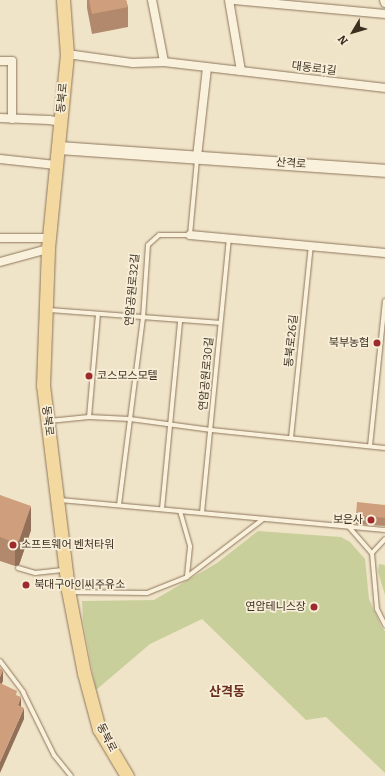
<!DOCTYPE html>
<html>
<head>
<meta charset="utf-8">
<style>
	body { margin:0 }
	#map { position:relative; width:385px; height:776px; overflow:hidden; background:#f0e4c8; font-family:Bitter,"Noto Sans KR",serif }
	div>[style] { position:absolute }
	.green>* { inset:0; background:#c9cf9b }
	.roads { filter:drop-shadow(0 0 1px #8d765c) drop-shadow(0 0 1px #8d765c) }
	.lane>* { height:4px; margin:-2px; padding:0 2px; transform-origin:2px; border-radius:2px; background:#faf1dc }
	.street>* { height:8px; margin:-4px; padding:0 4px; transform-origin:4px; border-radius:4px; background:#faf1dc }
	.secondary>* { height:12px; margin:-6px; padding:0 6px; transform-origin:6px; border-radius:6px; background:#faf1dc }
	.primary>* { height:13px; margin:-6.5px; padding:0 6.5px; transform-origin:6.5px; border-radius:6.5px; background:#f3d9a0 }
	.wall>* { inset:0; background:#b2896c }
	.shaded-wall>* { inset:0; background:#916f58 }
	.building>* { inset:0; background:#cf9f7d }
	.dots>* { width:11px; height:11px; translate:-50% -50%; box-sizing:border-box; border:2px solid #f7eed8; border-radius:50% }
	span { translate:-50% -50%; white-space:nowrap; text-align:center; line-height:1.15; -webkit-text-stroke:3.5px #f7eed8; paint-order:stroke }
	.street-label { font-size:11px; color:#3d2e20 }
	.poi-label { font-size:11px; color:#3d2e20 }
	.right { translate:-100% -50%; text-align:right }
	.left { translate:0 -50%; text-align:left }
	.quarter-label { font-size:13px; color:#6b2e1e; font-weight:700 }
	.north { position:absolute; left:333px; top:12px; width:40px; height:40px; -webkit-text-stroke:3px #f7eed8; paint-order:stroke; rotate:232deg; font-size:11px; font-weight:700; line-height:16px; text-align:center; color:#3d2e20 }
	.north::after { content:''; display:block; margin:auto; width:14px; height:18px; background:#3d2e20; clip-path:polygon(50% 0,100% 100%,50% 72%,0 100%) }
</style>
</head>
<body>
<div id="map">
	<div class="green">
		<div style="clip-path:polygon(258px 531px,341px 537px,350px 542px,365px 559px,369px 599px,381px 626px,385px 631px,385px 773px,326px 717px,306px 720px,202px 619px,150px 644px,96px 690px,83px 621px,82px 601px,154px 600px,217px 563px)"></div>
		<div style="clip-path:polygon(379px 564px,385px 565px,385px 595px,378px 572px)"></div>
	</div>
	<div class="roads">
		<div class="lane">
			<div style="left:48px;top:310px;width:172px;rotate:4.3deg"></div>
			<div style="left:89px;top:417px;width:102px;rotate:-85deg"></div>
			<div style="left:49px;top:421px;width:40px;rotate:-5.7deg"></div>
			<div style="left:89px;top:417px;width:41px;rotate:2.8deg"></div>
			<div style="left:130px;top:419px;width:82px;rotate:7.7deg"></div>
			<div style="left:211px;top:430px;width:175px;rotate:5.9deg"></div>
			<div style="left:291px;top:438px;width:193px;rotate:-84.1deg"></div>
			<div style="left:370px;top:446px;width:146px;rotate:-84.1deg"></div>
			<div style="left:60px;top:500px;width:326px;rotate:5.3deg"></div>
			<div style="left:119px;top:505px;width:189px;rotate:-82.7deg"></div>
			<div style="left:143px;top:318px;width:73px;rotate:-86.1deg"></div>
			<div style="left:148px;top:245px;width:15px;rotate:-42deg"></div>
			<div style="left:159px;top:235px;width:31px"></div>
			<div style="left:190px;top:235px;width:76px;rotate:-84.7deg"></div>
			<div style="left:162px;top:509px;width:188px;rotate:-84.5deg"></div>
			<div style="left:180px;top:511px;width:37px;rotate:74deg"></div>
			<div style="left:190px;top:547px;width:30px;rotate:96deg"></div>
			<div style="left:202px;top:513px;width:275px;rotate:-84.4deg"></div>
			<div style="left:349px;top:527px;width:35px;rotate:49deg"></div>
			<div style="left:372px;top:553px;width:19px;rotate:-47deg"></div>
			<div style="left:372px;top:553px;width:56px;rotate:84.9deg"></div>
			<div style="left:377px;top:609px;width:18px;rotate:63deg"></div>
			<div style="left:18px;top:568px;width:18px;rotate:16deg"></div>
			<div style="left:35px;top:573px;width:28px;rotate:-6deg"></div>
			<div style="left:71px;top:592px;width:76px;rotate:0.8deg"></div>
			<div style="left:147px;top:593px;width:43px;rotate:-21.8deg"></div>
			<div style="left:187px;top:577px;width:96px;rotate:-37.3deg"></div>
			<div style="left:0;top:661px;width:39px;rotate:53deg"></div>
			<div style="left:23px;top:692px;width:70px;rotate:63.8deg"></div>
			<div style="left:54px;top:755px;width:27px;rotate:51deg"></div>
		</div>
		<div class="street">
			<div style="left:152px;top:0;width:63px;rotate:79deg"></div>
			<div style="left:229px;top:0;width:72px;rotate:80.4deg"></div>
			<div style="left:234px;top:0;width:152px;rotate:5.3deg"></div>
			<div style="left:384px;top:0;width:3px;rotate:72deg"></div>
			<div style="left:67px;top:54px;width:67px;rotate:7.8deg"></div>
			<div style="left:133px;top:63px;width:31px;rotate:-2deg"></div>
			<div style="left:164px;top:62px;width:223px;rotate:6.7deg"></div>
			<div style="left:0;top:61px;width:12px"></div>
			<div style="left:12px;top:61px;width:58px;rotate:90deg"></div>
			<div style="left:0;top:118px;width:49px;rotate:2.3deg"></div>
			<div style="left:49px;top:120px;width:12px;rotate:9deg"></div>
			<div style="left:197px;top:157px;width:90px;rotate:-83.6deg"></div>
			<div style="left:0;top:159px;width:56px;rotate:6.1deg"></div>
			<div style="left:190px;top:235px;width:196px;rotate:5.3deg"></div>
			<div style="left:0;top:238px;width:49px"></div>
			<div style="left:0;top:262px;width:50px;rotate:-15.2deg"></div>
		</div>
		<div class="secondary">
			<div style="left:58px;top:148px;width:328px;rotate:4deg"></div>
		</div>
		<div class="primary">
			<div style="left:63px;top:0;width:54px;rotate:85.8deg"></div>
			<div style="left:67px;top:54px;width:196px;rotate:95.6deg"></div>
			<div style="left:48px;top:249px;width:136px;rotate:92.1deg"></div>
			<div style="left:43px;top:385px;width:207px;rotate:83deg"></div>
			<div style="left:68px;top:590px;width:85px;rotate:79.1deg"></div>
			<div style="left:84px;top:673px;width:58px;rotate:75deg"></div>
			<div style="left:99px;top:729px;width:55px;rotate:59.2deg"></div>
		</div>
	</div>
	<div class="wall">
		<div style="clip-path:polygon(87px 0,126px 0,128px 7px,128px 27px,92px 34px,87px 8px)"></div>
		<div style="clip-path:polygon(0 495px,31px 530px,19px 565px,15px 566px,0 561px)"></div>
		<div style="clip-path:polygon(385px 505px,385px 526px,356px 524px,356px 515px)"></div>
	</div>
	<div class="shaded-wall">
		<div style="clip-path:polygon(31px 506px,31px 530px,19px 565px,15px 566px,15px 543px)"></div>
		<div style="clip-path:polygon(3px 670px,3px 681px,0 688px,0 677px)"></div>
		<div style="clip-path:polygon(21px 697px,21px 708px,18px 705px)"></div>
		<div style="clip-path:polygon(24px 708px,24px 719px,0 773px,0 762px)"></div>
	</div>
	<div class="building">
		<div style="clip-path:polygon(89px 0,126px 0,128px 7px,92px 14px)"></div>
		<div style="clip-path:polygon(0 495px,31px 506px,19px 541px,15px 543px,0 537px)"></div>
		<div style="clip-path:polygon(357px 502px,385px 505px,385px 518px,356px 515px)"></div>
		<div style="clip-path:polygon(0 668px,3px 670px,0 677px)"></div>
		<div style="clip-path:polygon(0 683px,17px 691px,16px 695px,21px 697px,18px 705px,24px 708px,0 762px)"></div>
	</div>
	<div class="dots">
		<div style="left:377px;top:343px;background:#9e2a2b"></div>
		<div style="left:89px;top:376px;background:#9e2a2b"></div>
		<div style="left:371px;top:520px;background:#9e2a2b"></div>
		<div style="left:13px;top:545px;background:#9e2a2b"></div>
		<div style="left:26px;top:585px;background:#9e2a2b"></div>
		<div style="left:314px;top:607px;background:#9e2a2b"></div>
	</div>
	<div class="street-label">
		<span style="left:314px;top:69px;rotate:7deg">대동로1길</span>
		<span style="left:63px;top:98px;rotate:-85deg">동북로</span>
		<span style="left:291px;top:164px;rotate:4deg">산격로</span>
		<span style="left:133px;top:290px;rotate:-85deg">연암공원로32길</span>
		<span style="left:292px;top:341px;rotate:-84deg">동북로26길</span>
		<span style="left:207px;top:374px;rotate:-85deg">연암공원로30길</span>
		<span style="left:47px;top:421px;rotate:83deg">동북로</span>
		<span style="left:106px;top:738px;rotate:63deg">동북로</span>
	</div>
	<div class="poi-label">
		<span class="right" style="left:369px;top:343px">북부농협</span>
		<span class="left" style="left:97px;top:376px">코스모스모텔</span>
		<span class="right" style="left:363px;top:520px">보은사</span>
		<span class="left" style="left:21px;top:545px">소프트웨어 벤처타워</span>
		<span class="left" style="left:34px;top:585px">북대구아이씨주유소</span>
		<span class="right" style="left:306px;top:607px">연암테니스장</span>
	</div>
	<div class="quarter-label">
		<span style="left:227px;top:692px">산격동</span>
	</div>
	<div class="north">N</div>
</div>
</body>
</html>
